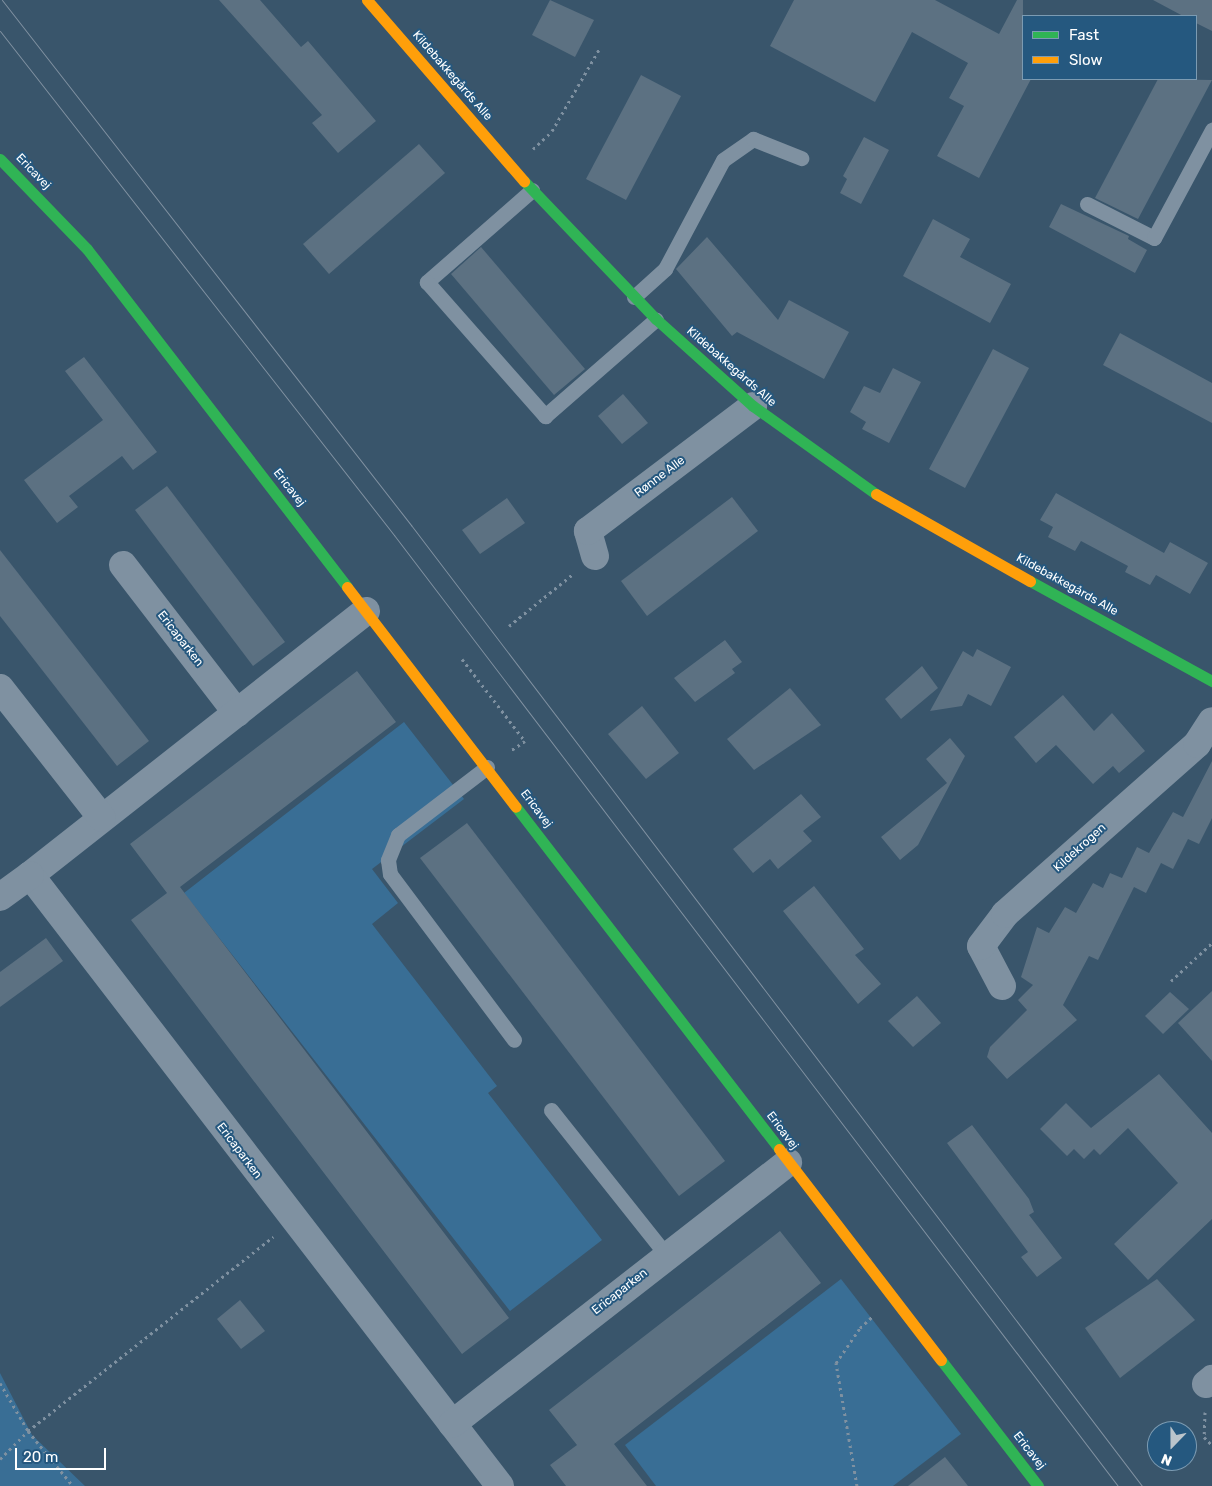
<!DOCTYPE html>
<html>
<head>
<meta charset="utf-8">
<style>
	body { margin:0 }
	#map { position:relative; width:1212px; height:1486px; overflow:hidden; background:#39556b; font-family:Rubik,sans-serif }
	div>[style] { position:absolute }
	.green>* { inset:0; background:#396e95 }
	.building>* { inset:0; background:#5c7182 }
	.path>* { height:3px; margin-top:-1.5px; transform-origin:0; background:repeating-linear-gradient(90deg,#7f91a1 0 2.5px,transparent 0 6.5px) }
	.lane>* { height:15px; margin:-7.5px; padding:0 7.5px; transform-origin:7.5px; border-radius:7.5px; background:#7f91a1 }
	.street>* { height:28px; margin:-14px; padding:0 14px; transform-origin:14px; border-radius:14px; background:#7f91a1 }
	.fast>* { height:11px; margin:-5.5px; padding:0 5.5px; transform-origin:5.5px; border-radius:5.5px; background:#30b455 }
	.slow>* { height:11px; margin:-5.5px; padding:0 5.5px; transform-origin:5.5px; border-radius:5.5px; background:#ff9f0a }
	.tram>* { height:1px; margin:-0.5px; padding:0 0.5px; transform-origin:0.5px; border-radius:0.5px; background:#8091a1 }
	span { translate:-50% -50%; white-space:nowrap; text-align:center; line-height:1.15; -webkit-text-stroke:4px #25587f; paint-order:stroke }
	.street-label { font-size:12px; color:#fff }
	.legend { position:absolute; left:1022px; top:15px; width:175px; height:65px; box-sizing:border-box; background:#25587f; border:1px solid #7c9bb2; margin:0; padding:6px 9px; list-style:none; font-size:15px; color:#fff }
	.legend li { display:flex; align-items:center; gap:10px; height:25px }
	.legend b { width:25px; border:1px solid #7c9bb2 }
	.north { position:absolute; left:1147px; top:1421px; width:50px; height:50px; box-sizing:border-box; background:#25587f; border:1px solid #7c9bb2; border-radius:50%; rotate:202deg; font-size:14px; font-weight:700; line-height:20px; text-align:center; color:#fff }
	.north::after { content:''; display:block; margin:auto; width:18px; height:22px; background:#bac4cb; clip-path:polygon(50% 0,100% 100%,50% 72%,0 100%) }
	.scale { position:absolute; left:15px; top:1448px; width:91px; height:22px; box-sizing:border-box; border:2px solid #fff; border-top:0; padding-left:6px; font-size:15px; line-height:18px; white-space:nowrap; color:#fff; -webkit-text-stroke:4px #25587f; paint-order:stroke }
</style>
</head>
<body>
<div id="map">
	<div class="green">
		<div style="clip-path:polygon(404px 722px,464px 799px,372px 869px,398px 903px,372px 924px,497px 1086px,488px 1093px,602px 1240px,510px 1311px,184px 893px)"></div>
		<div style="clip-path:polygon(841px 1279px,961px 1434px,893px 1486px,656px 1486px,625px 1445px)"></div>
		<div style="clip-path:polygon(0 1373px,32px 1435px,85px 1486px,0 1486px)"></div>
	</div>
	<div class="building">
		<div style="clip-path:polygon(219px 0,260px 0,301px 47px,308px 41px,376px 121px,338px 153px,312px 123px,322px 115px)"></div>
		<div style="clip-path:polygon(550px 0,594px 20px,575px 57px,532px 35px)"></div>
		<div style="clip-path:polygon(794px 0,935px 0,999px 34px,1017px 0,1023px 0,1023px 79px,1031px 79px,979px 178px,937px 156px,964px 106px,949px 98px,968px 63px,912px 32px,875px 102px,770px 46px)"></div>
		<div style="clip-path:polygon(1153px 0,1212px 0,1212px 31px,1196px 23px,1196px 16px,1183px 16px)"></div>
		<div style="clip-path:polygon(641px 75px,681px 96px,626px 200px,586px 179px)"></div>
		<div style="clip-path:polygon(1158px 79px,1212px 80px,1138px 219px,1095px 198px)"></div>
		<div style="clip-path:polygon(864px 137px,889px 150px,861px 204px,840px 193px,847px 179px,843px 176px)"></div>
		<div style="clip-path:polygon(419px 144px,445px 173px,329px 274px,303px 244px)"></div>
		<div style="clip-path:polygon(1061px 204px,1129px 236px,1128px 239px,1147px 250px,1135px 273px,1049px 227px)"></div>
		<div style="clip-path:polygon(933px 219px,970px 239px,960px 257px,1011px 284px,990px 323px,903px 276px)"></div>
		<div style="clip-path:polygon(707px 237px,778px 320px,789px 300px,849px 332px,824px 379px,737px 332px,732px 336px,676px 269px)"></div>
		<div style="clip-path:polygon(481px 247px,585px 369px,554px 395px,451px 274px)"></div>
		<div style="clip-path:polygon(1120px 333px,1212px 383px,1212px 423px,1103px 365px)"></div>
		<div style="clip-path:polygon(993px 349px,1029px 368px,965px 488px,929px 469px)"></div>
		<div style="clip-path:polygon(84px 357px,157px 452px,133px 470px,122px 456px,69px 496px,78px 507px,57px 523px,24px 480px,103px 420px,65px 371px)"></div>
		<div style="clip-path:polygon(893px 368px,921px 382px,889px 443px,862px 429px,866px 422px,850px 412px,864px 386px,880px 393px)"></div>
		<div style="clip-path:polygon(623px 394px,648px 423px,622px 444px,598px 416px)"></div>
		<div style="clip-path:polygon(167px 486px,285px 642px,253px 666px,135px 510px)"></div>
		<div style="clip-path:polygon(1056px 493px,1164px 553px,1170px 542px,1208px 563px,1190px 594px,1156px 575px,1150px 585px,1125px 572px,1128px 566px,1081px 541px,1075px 551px,1048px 537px,1053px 527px,1040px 520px)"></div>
		<div style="clip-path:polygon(732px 497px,758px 531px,647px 616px,621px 581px)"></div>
		<div style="clip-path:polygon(507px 498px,525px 523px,480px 554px,462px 530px)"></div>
		<div style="clip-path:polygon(0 550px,149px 741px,117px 766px,0 616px)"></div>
		<div style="clip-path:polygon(725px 640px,742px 662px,732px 669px,735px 673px,695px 702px,674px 678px)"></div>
		<div style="clip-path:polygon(977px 649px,1011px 667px,991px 706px,968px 694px,962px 706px,930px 711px,963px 651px,973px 657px)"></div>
		<div style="clip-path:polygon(922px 666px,938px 688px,901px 719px,885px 699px)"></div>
		<div style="clip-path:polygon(357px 671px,396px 722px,180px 887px,509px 1318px,462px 1354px,131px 920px,167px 893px,130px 844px)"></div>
		<div style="clip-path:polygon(790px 688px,821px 725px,754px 770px,727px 739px)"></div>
		<div style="clip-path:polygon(1063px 695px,1094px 731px,1112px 713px,1145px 751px,1119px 773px,1113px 766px,1093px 784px,1056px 745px,1036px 763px,1014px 737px)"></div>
		<div style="clip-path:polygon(642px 706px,679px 753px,646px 779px,608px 734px)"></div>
		<div style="clip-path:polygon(950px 738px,965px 756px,918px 845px,900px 860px,881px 837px,947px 783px,926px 759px)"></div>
		<div style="clip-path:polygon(1212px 761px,1212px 818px,1199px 844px,1188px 839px,1173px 869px,1161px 863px,1146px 893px,1134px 887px,1098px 960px,1089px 956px,1063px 1005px,1077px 1020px,1007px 1079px,987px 1057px,990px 1047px,1027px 1010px,1018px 1000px,1033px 985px,1021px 977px,1037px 927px,1049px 933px,1065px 907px,1076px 913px,1093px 883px,1103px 888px,1110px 873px,1122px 878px,1137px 847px,1149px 853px,1173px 812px,1183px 817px)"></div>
		<div style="clip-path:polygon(801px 794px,821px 817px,803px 831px,812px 841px,778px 869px,770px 859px,753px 873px,733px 849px)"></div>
		<div style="clip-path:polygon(467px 823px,725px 1161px,679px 1196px,420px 858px)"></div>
		<div style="clip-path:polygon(814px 886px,864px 949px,855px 955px,881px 984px,858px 1004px,783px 911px)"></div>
		<div style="clip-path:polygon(46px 938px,63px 961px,0 1007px,0 972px)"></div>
		<div style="clip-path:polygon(1212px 991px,1212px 1061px,1178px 1023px)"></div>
		<div style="clip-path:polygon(1170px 992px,1189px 1009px,1163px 1034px,1145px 1016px)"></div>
		<div style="clip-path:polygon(917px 996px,941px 1023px,913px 1047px,888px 1021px)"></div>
		<div style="clip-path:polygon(1159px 1074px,1212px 1133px,1212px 1219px,1148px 1280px,1114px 1244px,1178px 1183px,1128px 1128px,1100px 1155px,1094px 1149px,1084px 1159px,1074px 1149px,1067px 1156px,1040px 1129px,1066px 1103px,1091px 1128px)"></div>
		<div style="clip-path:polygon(972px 1125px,1029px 1199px,1034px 1212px,1029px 1215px,1062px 1258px,1037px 1277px,1021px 1257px,1028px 1252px,947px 1143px)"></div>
		<div style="clip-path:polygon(780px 1231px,821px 1283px,614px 1444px,647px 1486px,566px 1486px,550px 1465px,577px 1445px,549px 1410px)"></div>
		<div style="clip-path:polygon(1157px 1279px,1195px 1320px,1120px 1378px,1085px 1328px)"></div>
		<div style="clip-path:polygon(240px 1300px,265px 1331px,241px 1349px,217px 1319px)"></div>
		<div style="clip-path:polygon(945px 1457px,968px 1486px,908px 1486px)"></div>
	</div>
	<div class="path">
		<div style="left:533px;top:149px;width:26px;rotate:-43deg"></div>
		<div style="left:552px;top:131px;width:96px;rotate:-60deg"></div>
		<div style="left:509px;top:626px;width:82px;rotate:-39.1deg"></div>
		<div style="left:462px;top:659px;width:103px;rotate:52.5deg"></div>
		<div style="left:525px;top:741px;width:18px;rotate:146deg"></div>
		<div style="left:1171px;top:981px;width:56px;rotate:-42.8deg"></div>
		<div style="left:0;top:1383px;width:56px;rotate:59.7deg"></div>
		<div style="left:28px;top:1431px;width:71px;rotate:50.7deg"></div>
		<div style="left:1205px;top:1412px;width:25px;rotate:92deg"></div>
		<div style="left:1204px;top:1437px;width:11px;rotate:45deg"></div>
		<div style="left:0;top:1459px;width:40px;rotate:-45deg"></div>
		<div style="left:28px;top:1431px;width:313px;rotate:-38.4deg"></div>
		<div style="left:857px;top:1486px;width:125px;rotate:-99.7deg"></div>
		<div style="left:836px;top:1363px;width:42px;rotate:-55.6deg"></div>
		<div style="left:860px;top:1328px;width:16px;rotate:-43deg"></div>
	</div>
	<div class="lane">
		<div style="left:532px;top:190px;width:140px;rotate:138.8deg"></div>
		<div style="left:427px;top:282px;width:179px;rotate:48.6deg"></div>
		<div style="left:545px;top:416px;width:147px;rotate:-41.1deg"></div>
		<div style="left:1087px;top:204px;width:75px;rotate:26.9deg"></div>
		<div style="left:1154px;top:238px;width:123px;rotate:-61.8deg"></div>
		<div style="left:634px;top:297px;width:42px;rotate:-42.1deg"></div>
		<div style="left:665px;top:269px;width:123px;rotate:-62deg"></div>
		<div style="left:723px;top:160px;width:37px;rotate:-35deg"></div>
		<div style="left:753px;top:139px;width:52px;rotate:21.6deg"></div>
		<div style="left:487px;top:767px;width:112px;rotate:142.6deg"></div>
		<div style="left:398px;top:835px;width:27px;rotate:112deg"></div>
		<div style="left:388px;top:860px;width:14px;rotate:82deg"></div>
		<div style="left:390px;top:874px;width:207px;rotate:53.2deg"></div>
		<div style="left:551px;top:1110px;width:186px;rotate:51.5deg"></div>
	</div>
	<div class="street">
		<div style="left:595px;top:556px;width:26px;rotate:-106deg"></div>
		<div style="left:588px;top:531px;width:207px;rotate:-37.1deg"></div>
		<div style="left:123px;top:565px;width:187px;rotate:52.4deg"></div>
		<div style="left:366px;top:611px;width:427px;rotate:141.8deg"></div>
		<div style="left:30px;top:875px;width:771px;rotate:52.43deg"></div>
		<div style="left:0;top:688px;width:165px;rotate:51.9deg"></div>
		<div style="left:0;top:897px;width:37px;rotate:-36deg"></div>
		<div style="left:1002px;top:986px;width:45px;rotate:-117.7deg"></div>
		<div style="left:981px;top:946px;width:40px;rotate:-53deg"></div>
		<div style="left:1005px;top:914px;width:256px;rotate:-41.5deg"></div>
		<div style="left:1197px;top:744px;width:27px;rotate:-57deg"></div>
		<div style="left:1206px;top:1384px;width:8px;rotate:-40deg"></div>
		<div style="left:452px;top:1424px;width:426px;rotate:-37.9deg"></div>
	</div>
	<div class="fast">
		<div style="left:0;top:159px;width:125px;rotate:46deg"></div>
		<div style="left:87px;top:249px;width:426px;rotate:52.4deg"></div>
		<div style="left:524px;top:181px;width:191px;rotate:46.3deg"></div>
		<div style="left:656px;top:319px;width:130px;rotate:41.9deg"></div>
		<div style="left:753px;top:406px;width:151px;rotate:35.6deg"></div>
		<div style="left:1030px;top:581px;width:208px;rotate:28.8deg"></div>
		<div style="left:516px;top:807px;width:431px;rotate:52.4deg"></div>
		<div style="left:941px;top:1360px;width:159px;rotate:52.4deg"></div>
	</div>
	<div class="slow">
		<div style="left:367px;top:0;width:240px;rotate:49.1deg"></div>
		<div style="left:876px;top:494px;width:177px;rotate:29.5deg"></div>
		<div style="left:347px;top:587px;width:277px;rotate:52.5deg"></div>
		<div style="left:779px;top:1149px;width:266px;rotate:52.5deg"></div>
	</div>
	<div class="tram">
		<div style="left:2px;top:0;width:666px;rotate:52.08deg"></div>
		<div style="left:411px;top:525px;width:1207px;rotate:52.74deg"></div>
		<div style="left:0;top:31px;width:640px;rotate:51.98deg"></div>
		<div style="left:394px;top:535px;width:1195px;rotate:52.72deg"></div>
	</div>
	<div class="street-label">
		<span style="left:452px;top:76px;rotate:49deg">Kildebakkegårds Alle</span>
		<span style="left:33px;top:172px;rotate:46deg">Ericavej</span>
		<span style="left:731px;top:367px;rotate:41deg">Kildebakkegårds Alle</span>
		<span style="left:660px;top:477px;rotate:-37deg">Rønne Alle</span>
		<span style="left:289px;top:488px;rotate:52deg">Ericavej</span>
		<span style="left:1067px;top:585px;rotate:29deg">Kildebakkegårds Alle</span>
		<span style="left:180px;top:639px;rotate:52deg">Ericaparken</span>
		<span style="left:536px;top:809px;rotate:53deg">Ericavej</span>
		<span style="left:1080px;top:848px;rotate:-42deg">Kildekrogen</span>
		<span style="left:782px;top:1131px;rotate:53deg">Ericavej</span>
		<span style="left:239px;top:1151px;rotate:53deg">Ericaparken</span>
		<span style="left:620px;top:1292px;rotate:-38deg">Ericaparken</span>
		<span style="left:1029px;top:1451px;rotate:52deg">Ericavej</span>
	</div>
	<ul class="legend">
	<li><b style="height:6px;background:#30b455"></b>Fast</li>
	<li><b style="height:6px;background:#ff9f0a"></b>Slow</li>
	</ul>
	<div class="north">N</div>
	<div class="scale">20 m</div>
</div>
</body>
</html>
